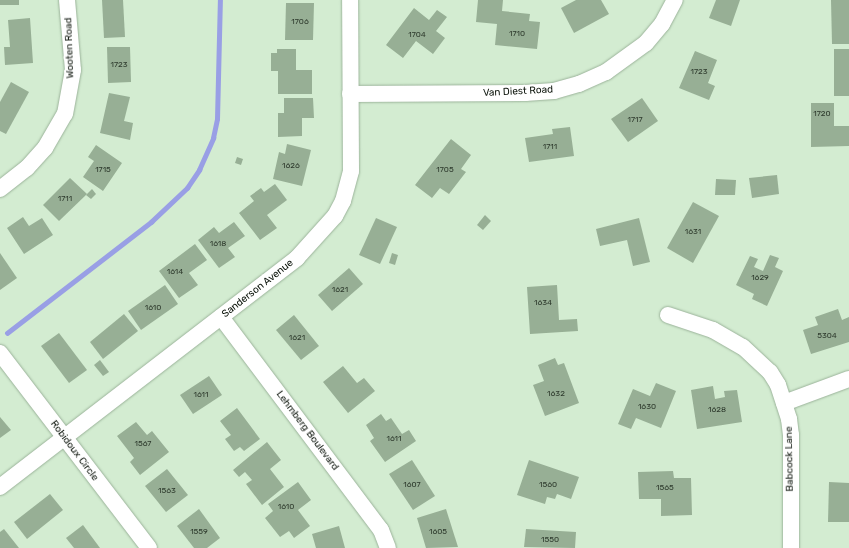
<!DOCTYPE html>
<html>
<head>
<meta charset="utf-8">
<style>
	body { margin:0 }
	#map { position:relative; width:849px; height:548px; overflow:hidden; background:#d3ecd1; font-family:Rubik,sans-serif }
	div>[style] { position:absolute }
	.stream>* { height:4.5px; margin:-2.25px; padding:0 2.25px; transform-origin:2.25px; border-radius:2.25px; background:#999fe5 }
	.building>* { inset:0; background:#97af95 }
	.roads { filter:drop-shadow(0 0 1px #9bb39a) drop-shadow(0 0 1px #9bb39a) }
	.minor>* { height:16px; margin:-8px; padding:0 8px; transform-origin:8px; border-radius:8px; background:#fff }
	span { translate:-50% -50%; white-space:nowrap; text-align:center; line-height:1.15; -webkit-text-stroke:4px #fff; paint-order:stroke }
	.number-label { font-size:8px; color:#2e3a2d }
	.number-label span { -webkit-text-stroke-width:0 }
	.street-label { font-size:10px; color:#0b130a }
</style>
</head>
<body>
<div id="map">
	<div class="stream">
		<div style="left:7px;top:333px;width:182px;rotate:-37.6deg"></div>
		<div style="left:151px;top:222px;width:50px;rotate:-43.4deg"></div>
		<div style="left:187px;top:188px;width:22px;rotate:-56deg"></div>
		<div style="left:199px;top:170px;width:35px;rotate:-66deg"></div>
		<div style="left:213px;top:138px;width:19px;rotate:-78deg"></div>
		<div style="left:217px;top:119px;width:119px;rotate:-88.6deg"></div>
	</div>
	<div class="building">
		<div style="clip-path:polygon(0 0,19px 0,19px 5px,0 5px)"></div>
		<div style="clip-path:polygon(102px 0,123px 0,125px 37px,104px 38px)"></div>
		<div style="clip-path:polygon(478px 0,503px 0,502px 11px,530px 14px,529px 21px,540px 22px,537px 49px,495px 45px,497px 24px,476px 22px)"></div>
		<div style="clip-path:polygon(576px 0,601px 0,609px 14px,574px 33px,561px 8px)"></div>
		<div style="clip-path:polygon(716px 0,740px 0,731px 26px,709px 18px)"></div>
		<div style="clip-path:polygon(831px 0,849px 0,849px 44px,832px 44px)"></div>
		<div style="clip-path:polygon(286px 3px,314px 3px,313px 40px,285px 40px)"></div>
		<div style="clip-path:polygon(414px 8px,429px 20px,437px 10px,447px 17px,436px 31px,445px 38px,433px 54px,416px 41px,403px 58px,386px 45px)"></div>
		<div style="clip-path:polygon(30px 18px,33px 63px,5px 65px,4px 47px,10px 47px,8px 20px)"></div>
		<div style="clip-path:polygon(107px 47px,130px 47px,131px 82px,108px 83px)"></div>
		<div style="clip-path:polygon(277px 49px,296px 49px,296px 70px,312px 70px,312px 94px,278px 94px,278px 71px,271px 71px,271px 53px,277px 53px)"></div>
		<div style="clip-path:polygon(834px 49px,849px 49px,849px 96px,834px 96px)"></div>
		<div style="clip-path:polygon(695px 51px,717px 60px,708px 83px,715px 86px,709px 100px,679px 88px)"></div>
		<div style="clip-path:polygon(11px 82px,29px 92px,6px 134px,0 131px,0 102px)"></div>
		<div style="clip-path:polygon(109px 93px,130px 97px,124px 121px,133px 123px,130px 140px,100px 133px)"></div>
		<div style="clip-path:polygon(284px 98px,313px 98px,314px 118px,302px 118px,302px 136px,278px 137px,278px 113px,284px 113px)"></div>
		<div style="clip-path:polygon(642px 98px,658px 121px,628px 142px,611px 119px)"></div>
		<div style="clip-path:polygon(811px 103px,834px 103px,834px 126px,849px 126px,849px 146px,811px 147px)"></div>
		<div style="clip-path:polygon(570px 127px,574px 156px,529px 162px,525px 138px,553px 134px,552px 129px)"></div>
		<div style="clip-path:polygon(451px 139px,471px 155px,461px 169px,466px 172px,449px 194px,440px 188px,432px 198px,415px 185px)"></div>
		<div style="clip-path:polygon(287px 144px,311px 150px,302px 186px,273px 179px,279px 152px,285px 154px)"></div>
		<div style="clip-path:polygon(96px 145px,122px 163px,103px 191px,83px 177px,94px 161px,88px 157px)"></div>
		<div style="clip-path:polygon(237px 157px,243px 159px,241px 165px,235px 163px)"></div>
		<div style="clip-path:polygon(777px 175px,779px 194px,752px 198px,749px 178px)"></div>
		<div style="clip-path:polygon(70px 178px,87px 194px,59px 221px,43px 205px)"></div>
		<div style="clip-path:polygon(716px 179px,736px 180px,735px 195px,715px 195px)"></div>
		<div style="clip-path:polygon(275px 184px,287px 200px,267px 215px,277px 228px,260px 240px,239px 213px,254px 201px,250px 196px,261px 188px,264px 192px)"></div>
		<div style="clip-path:polygon(92px 189px,96px 194px,91px 199px,86px 195px)"></div>
		<div style="clip-path:polygon(693px 202px,719px 216px,693px 263px,667px 248px)"></div>
		<div style="clip-path:polygon(485px 215px,491px 221px,483px 230px,477px 225px)"></div>
		<div style="clip-path:polygon(23px 217px,29px 226px,42px 218px,53px 235px,24px 254px,7px 228px)"></div>
		<div style="clip-path:polygon(376px 218px,397px 227px,380px 264px,359px 255px)"></div>
		<div style="clip-path:polygon(639px 218px,650px 262px,633px 266px,627px 240px,600px 246px,596px 229px)"></div>
		<div style="clip-path:polygon(234px 222px,245px 236px,228px 248px,235px 257px,219px 268px,198px 240px,214px 227px,219px 233px)"></div>
		<div style="clip-path:polygon(195px 244px,207px 260px,189px 273px,198px 285px,179px 298px,159px 271px)"></div>
		<div style="clip-path:polygon(0 253px,17px 278px,0 290px)"></div>
		<div style="clip-path:polygon(392px 253px,398px 255px,395px 265px,389px 263px)"></div>
		<div style="clip-path:polygon(770px 255px,779px 258px,775px 267px,783px 271px,767px 306px,752px 299px,754px 294px,736px 285px,750px 256px,758px 259px,754px 267px,763px 271px)"></div>
		<div style="clip-path:polygon(349px 268px,363px 284px,332px 311px,318px 295px)"></div>
		<div style="clip-path:polygon(165px 285px,178px 304px,141px 330px,128px 311px)"></div>
		<div style="clip-path:polygon(557px 285px,559px 320px,577px 319px,578px 331px,530px 334px,527px 287px)"></div>
		<div style="clip-path:polygon(838px 309px,842px 320px,849px 317px,849px 342px,811px 354px,803px 330px,818px 325px,815px 317px)"></div>
		<div style="clip-path:polygon(124px 314px,138px 331px,103px 359px,90px 342px)"></div>
		<div style="clip-path:polygon(294px 315px,319px 346px,301px 360px,276px 330px)"></div>
		<div style="clip-path:polygon(59px 333px,87px 370px,69px 383px,41px 346px)"></div>
		<div style="clip-path:polygon(555px 358px,558px 365px,564px 363px,579px 403px,545px 416px,533px 385px,544px 381px,538px 365px)"></div>
		<div style="clip-path:polygon(100px 360px,109px 372px,103px 376px,94px 365px)"></div>
		<div style="clip-path:polygon(343px 366px,357px 383px,364px 378px,375px 391px,348px 413px,323px 382px)"></div>
		<div style="clip-path:polygon(209px 376px,222px 395px,193px 414px,180px 395px)"></div>
		<div style="clip-path:polygon(656px 383px,676px 391px,661px 428px,636px 418px,631px 429px,618px 424px,633px 389px,650px 396px)"></div>
		<div style="clip-path:polygon(713px 386px,715px 399px,725px 397px,724px 391px,737px 390px,742px 422px,697px 429px,691px 390px)"></div>
		<div style="clip-path:polygon(237px 408px,260px 439px,244px 451px,240px 447px,234px 451px,225px 439px,231px 435px,220px 421px)"></div>
		<div style="clip-path:polygon(381px 414px,386px 421px,391px 418px,402px 434px,409px 430px,416px 441px,385px 462px,370px 441px,374px 438px,366px 425px)"></div>
		<div style="clip-path:polygon(0 417px,11px 430px,0 438px)"></div>
		<div style="clip-path:polygon(136px 422px,147px 435px,152px 431px,169px 452px,140px 475px,130px 462px,134px 458px,117px 436px)"></div>
		<div style="clip-path:polygon(267px 442px,281px 460px,270px 469px,284px 487px,262px 505px,246px 484px,252px 480px,245px 472px,239px 477px,233px 470px)"></div>
		<div style="clip-path:polygon(412px 460px,435px 496px,413px 510px,389px 474px)"></div>
		<div style="clip-path:polygon(529px 460px,579px 477px,571px 499px,557px 494px,555px 499px,547px 497px,545px 504px,517px 495px)"></div>
		<div style="clip-path:polygon(167px 469px,188px 495px,166px 512px,145px 486px)"></div>
		<div style="clip-path:polygon(673px 471px,674px 478px,691px 478px,692px 515px,661px 516px,661px 499px,639px 499px,638px 472px)"></div>
		<div style="clip-path:polygon(298px 482px,311px 500px,298px 510px,310px 526px,294px 538px,289px 531px,280px 537px,265px 518px,273px 511px,268px 504px)"></div>
		<div style="clip-path:polygon(829px 482px,849px 483px,849px 522px,828px 522px)"></div>
		<div style="clip-path:polygon(50px 494px,63px 510px,27px 539px,14px 522px)"></div>
		<div style="clip-path:polygon(199px 509px,220px 538px,207px 548px,194px 548px,177px 526px)"></div>
		<div style="clip-path:polygon(446px 509px,458px 547px,426px 548px,417px 518px)"></div>
		<div style="clip-path:polygon(83px 525px,100px 548px,74px 548px,66px 538px)"></div>
		<div style="clip-path:polygon(339px 526px,345px 548px,316px 548px,312px 534px)"></div>
		<div style="clip-path:polygon(4px 529px,19px 548px,0 548px,0 532px)"></div>
		<div style="clip-path:polygon(526px 529px,576px 532px,575px 548px,524px 547px)"></div>
	</div>
	<div class="roads">
		<div class="minor">
			<div style="left:350px;top:94px;width:175px;rotate:-0.3deg"></div>
			<div style="left:525px;top:93px;width:29px;rotate:-4deg"></div>
			<div style="left:554px;top:91px;width:26px;rotate:-16deg"></div>
			<div style="left:579px;top:84px;width:30px;rotate:-24deg"></div>
			<div style="left:606px;top:72px;width:49px;rotate:-35.9deg"></div>
			<div style="left:646px;top:43px;width:25px;rotate:-50deg"></div>
			<div style="left:662px;top:24px;width:27px;rotate:-62deg"></div>
			<div style="left:0;top:189px;width:34px;rotate:-38deg"></div>
			<div style="left:27px;top:168px;width:27px;rotate:-48deg"></div>
			<div style="left:45px;top:148px;width:39px;rotate:-60deg"></div>
			<div style="left:65px;top:114px;width:45px;rotate:-79.7deg"></div>
			<div style="left:73px;top:70px;width:70px;rotate:-94.9deg"></div>
			<div style="left:668px;top:315px;width:47px;rotate:18.4deg"></div>
			<div style="left:713px;top:330px;width:34px;rotate:30deg"></div>
			<div style="left:743px;top:347px;width:37px;rotate:43deg"></div>
			<div style="left:770px;top:372px;width:15px;rotate:58deg"></div>
			<div style="left:778px;top:385px;width:36px;rotate:72deg"></div>
			<div style="left:789px;top:419px;width:16px;rotate:83deg"></div>
			<div style="left:791px;top:435px;width:113px;rotate:90deg"></div>
			<div style="left:221px;top:317px;width:266px;rotate:53.1deg"></div>
			<div style="left:381px;top:530px;width:19px;rotate:69deg"></div>
			<div style="left:0;top:353px;width:245px;rotate:52.6deg"></div>
			<div style="left:784px;top:403px;width:69px;rotate:-20.3deg"></div>
			<div style="left:0;top:487px;width:375px;rotate:-37.6deg"></div>
			<div style="left:297px;top:258px;width:57px;rotate:-47.9deg"></div>
			<div style="left:335px;top:216px;width:17px;rotate:-62deg"></div>
			<div style="left:343px;top:201px;width:31px;rotate:-75deg"></div>
			<div style="left:351px;top:171px;width:171px;rotate:-90.3deg"></div>
		</div>
	</div>
	<div class="number-label">
		<span style="left:300px;top:22px">1706</span>
		<span style="left:517px;top:34px">1710</span>
		<span style="left:417px;top:35px">1704</span>
		<span style="left:119px;top:65px">1723</span>
		<span style="left:699px;top:72px">1723</span>
		<span style="left:822px;top:114px">1720</span>
		<span style="left:635px;top:120px">1717</span>
		<span style="left:550px;top:147px">1711</span>
		<span style="left:291px;top:166px">1626</span>
		<span style="left:103px;top:170px">1715</span>
		<span style="left:445px;top:170px">1705</span>
		<span style="left:65px;top:199px">1711</span>
		<span style="left:693px;top:232px">1631</span>
		<span style="left:218px;top:244px">1618</span>
		<span style="left:175px;top:272px">1614</span>
		<span style="left:760px;top:278px">1629</span>
		<span style="left:340px;top:290px">1621</span>
		<span style="left:543px;top:303px">1634</span>
		<span style="left:153px;top:308px">1610</span>
		<span style="left:827px;top:336px">5304</span>
		<span style="left:297px;top:338px">1621</span>
		<span style="left:556px;top:394px">1632</span>
		<span style="left:201px;top:395px">1611</span>
		<span style="left:647px;top:407px">1630</span>
		<span style="left:717px;top:410px">1628</span>
		<span style="left:394px;top:439px">1611</span>
		<span style="left:143px;top:444px">1567</span>
		<span style="left:412px;top:485px">1607</span>
		<span style="left:548px;top:485px">1560</span>
		<span style="left:665px;top:488px">1565</span>
		<span style="left:167px;top:491px">1563</span>
		<span style="left:286px;top:507px">1610</span>
		<span style="left:199px;top:532px">1559</span>
		<span style="left:438px;top:532px">1605</span>
		<span style="left:550px;top:540px">1550</span>
	</div>
	<div class="street-label">
		<span style="left:70px;top:48px;rotate:-92deg">Wooten Road</span>
		<span style="left:518px;top:92px;rotate:-3deg">Van Diest Road</span>
		<span style="left:258px;top:289px;rotate:-38deg">Sanderson Avenue</span>
		<span style="left:307px;top:431px;rotate:53deg">Lehmberg Boulevard</span>
		<span style="left:74px;top:451px;rotate:53deg">Robidoux Circle</span>
		<span style="left:790px;top:459px;rotate:-91deg">Babcock Lane</span>
	</div>
</div>
</body>
</html>
